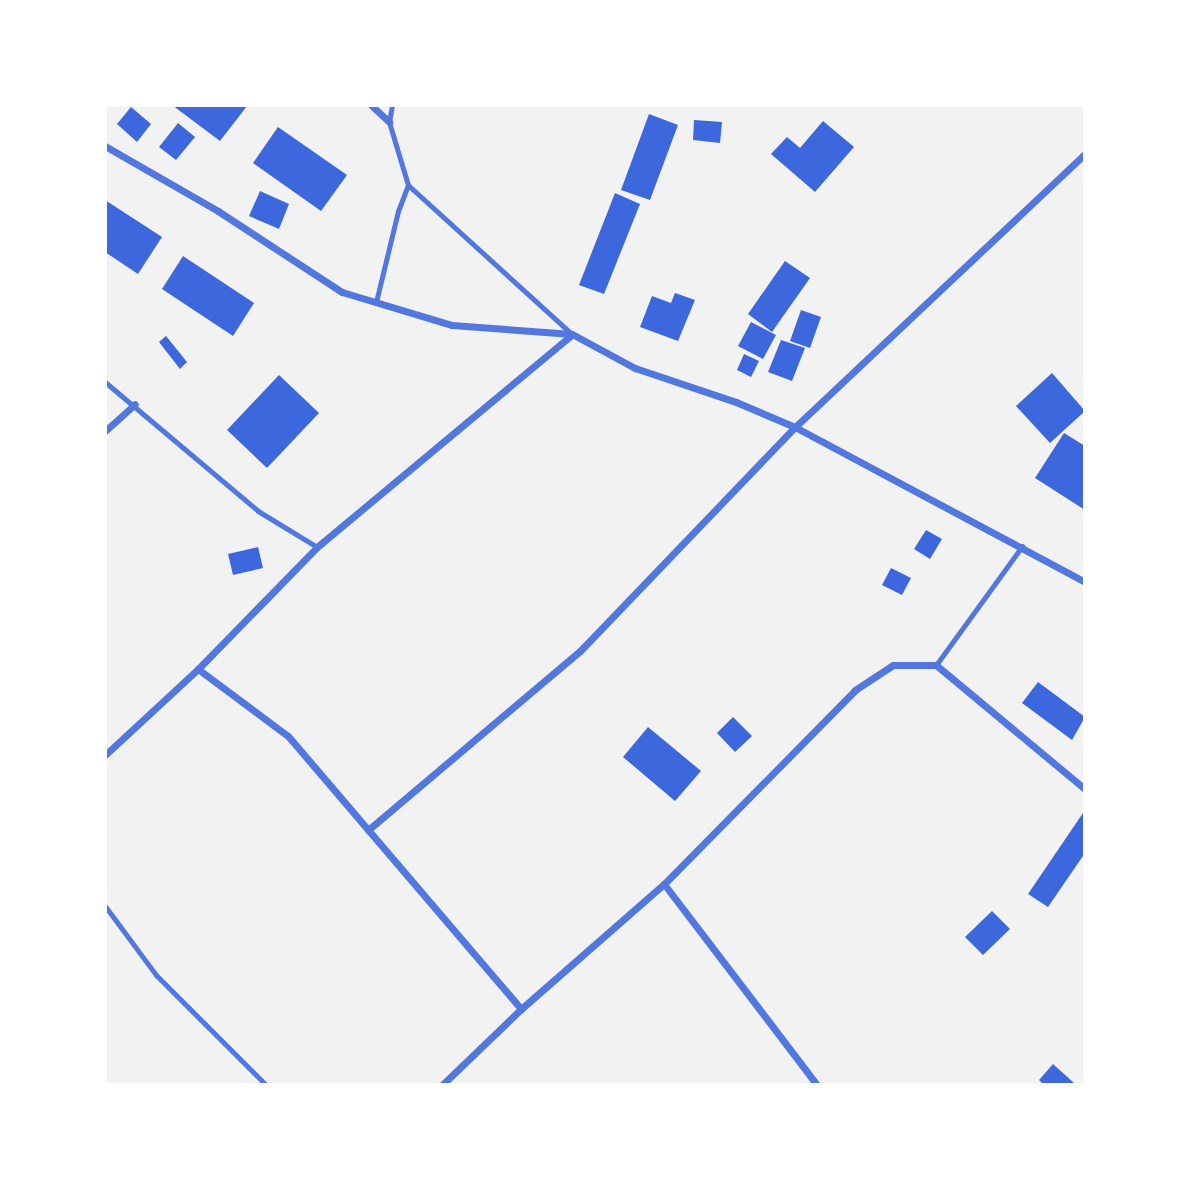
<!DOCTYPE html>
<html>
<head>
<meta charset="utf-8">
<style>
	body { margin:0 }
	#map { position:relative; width:1190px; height:1190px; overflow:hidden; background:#f2f2f2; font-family:"Fira Sans Condensed",sans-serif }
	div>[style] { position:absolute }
	.building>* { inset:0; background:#3d67dc }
	.service>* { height:5px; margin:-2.5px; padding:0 2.5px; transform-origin:2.5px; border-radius:2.5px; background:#5277de }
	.minor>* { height:7px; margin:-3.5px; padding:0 3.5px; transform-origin:3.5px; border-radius:3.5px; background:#5277de }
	span { translate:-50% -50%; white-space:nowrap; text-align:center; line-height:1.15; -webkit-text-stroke:5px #fff; paint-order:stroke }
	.frame { position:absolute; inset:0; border:107px solid #fff; pointer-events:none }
</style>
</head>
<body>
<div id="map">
	<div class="building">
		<div style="clip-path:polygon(172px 105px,246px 105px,247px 106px,220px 141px)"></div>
		<div style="clip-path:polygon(131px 107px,151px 124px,137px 142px,117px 124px)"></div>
		<div style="clip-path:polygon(649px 114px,678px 125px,650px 200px,621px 190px)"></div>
		<div style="clip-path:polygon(694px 120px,722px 122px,720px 143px,693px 140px)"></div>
		<div style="clip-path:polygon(823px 121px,854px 147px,815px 192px,771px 154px,787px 137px,800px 148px)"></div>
		<div style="clip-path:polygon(178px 123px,195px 137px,176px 160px,159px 147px)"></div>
		<div style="clip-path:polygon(278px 127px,347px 175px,321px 211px,253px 163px)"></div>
		<div style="clip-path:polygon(260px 191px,289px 204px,279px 229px,249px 216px)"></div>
		<div style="clip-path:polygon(615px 193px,640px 204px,604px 294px,579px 285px)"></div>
		<div style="clip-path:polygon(105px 200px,162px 237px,138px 274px,105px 252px)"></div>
		<div style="clip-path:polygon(183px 256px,254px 303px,233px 336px,162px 289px)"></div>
		<div style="clip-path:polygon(785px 261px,810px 278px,772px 332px,748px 314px)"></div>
		<div style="clip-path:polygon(675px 293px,695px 300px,678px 341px,640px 327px,652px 296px,671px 303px)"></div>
		<div style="clip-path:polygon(801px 310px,821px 317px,810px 348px,790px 341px)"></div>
		<div style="clip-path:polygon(751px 322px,776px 335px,763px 359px,738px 346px)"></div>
		<div style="clip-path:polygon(166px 336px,187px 362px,180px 369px,159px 342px)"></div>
		<div style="clip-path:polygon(781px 340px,805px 348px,792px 381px,768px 372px)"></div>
		<div style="clip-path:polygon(744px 354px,759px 361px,751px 377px,737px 370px)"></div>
		<div style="clip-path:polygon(1052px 373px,1085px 411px,1050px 443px,1016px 406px)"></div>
		<div style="clip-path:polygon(279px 375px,319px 413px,267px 468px,227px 430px)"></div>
		<div style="clip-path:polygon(1064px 433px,1085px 446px,1085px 510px,1035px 478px)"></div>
		<div style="clip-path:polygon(926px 530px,942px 539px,930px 559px,914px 549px)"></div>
		<div style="clip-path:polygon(258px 547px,263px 568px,233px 575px,228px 554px)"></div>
		<div style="clip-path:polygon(891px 568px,911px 578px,902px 595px,882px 585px)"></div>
		<div style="clip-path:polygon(1038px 682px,1085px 717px,1072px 740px,1022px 703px)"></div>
		<div style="clip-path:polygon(733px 717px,752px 736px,735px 752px,717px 733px)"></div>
		<div style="clip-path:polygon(648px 727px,701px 771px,675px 801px,623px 757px)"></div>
		<div style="clip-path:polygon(1085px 810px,1085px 853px,1048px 907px,1028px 894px)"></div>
		<div style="clip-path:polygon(992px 911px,1010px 929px,983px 955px,965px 937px)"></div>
		<div style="clip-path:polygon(1053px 1064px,1074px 1083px,1073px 1085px,1044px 1085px,1039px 1080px)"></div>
	</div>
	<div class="service">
		<div style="left:392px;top:105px;width:17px;rotate:100deg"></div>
		<div style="left:389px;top:122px;width:66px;rotate:73.2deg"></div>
		<div style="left:408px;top:185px;width:222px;rotate:42.3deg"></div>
		<div style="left:376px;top:302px;width:94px;rotate:-76.4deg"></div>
		<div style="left:398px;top:211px;width:28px;rotate:-69deg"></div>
		<div style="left:105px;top:382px;width:200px;rotate:40.1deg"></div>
		<div style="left:258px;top:511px;width:69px;rotate:31.4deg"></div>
		<div style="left:936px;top:665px;width:147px;rotate:-54.1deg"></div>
		<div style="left:105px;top:906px;width:86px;rotate:53.5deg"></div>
		<div style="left:156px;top:975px;width:156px;rotate:45deg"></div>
	</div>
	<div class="minor">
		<div style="left:371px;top:105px;width:25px;rotate:43deg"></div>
		<div style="left:105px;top:146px;width:130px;rotate:29.9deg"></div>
		<div style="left:218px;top:211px;width:148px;rotate:33.2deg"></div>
		<div style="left:342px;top:292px;width:115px;rotate:16.7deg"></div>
		<div style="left:452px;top:325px;width:120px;rotate:4.3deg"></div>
		<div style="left:572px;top:334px;width:72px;rotate:28.4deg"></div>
		<div style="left:635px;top:368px;width:107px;rotate:18.6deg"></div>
		<div style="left:736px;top:402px;width:64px;rotate:23deg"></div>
		<div style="left:795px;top:427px;width:329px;rotate:28.1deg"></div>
		<div style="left:105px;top:431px;width:40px;rotate:-42deg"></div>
		<div style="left:198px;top:669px;width:112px;rotate:36.7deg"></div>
		<div style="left:288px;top:736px;width:359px;rotate:49.5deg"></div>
		<div style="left:105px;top:755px;width:127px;rotate:-42.8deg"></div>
		<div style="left:198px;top:669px;width:170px;rotate:-45.7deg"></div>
		<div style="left:317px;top:547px;width:331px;rotate:-39.8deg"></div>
		<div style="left:368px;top:830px;width:277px;rotate:-40.2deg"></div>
		<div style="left:580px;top:651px;width:310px;rotate:-46.2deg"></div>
		<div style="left:795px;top:427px;width:398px;rotate:-43.3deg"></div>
		<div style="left:664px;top:884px;width:253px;rotate:52.7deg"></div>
		<div style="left:442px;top:1085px;width:110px;rotate:-43.9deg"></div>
		<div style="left:521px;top:1009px;width:190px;rotate:-41.2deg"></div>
		<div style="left:664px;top:884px;width:272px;rotate:-45.4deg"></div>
		<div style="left:855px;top:690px;width:45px;rotate:-33.3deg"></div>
		<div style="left:893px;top:665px;width:43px"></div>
		<div style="left:936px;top:665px;width:194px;rotate:39.8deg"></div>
	</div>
	<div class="frame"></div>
</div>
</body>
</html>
